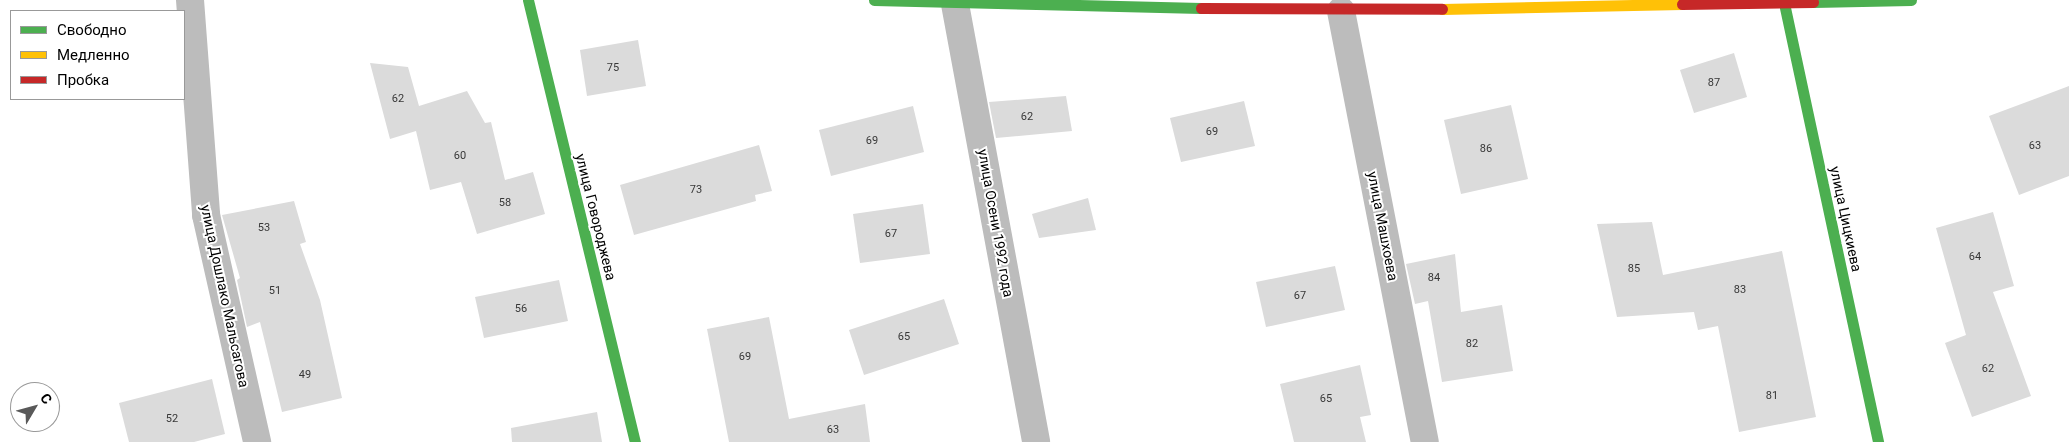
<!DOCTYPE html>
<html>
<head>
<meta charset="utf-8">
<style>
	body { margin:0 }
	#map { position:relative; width:2069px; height:442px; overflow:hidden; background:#fff; font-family:Roboto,sans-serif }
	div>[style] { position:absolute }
	.building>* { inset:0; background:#dbdbdb }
	.street>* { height:28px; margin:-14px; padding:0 14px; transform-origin:14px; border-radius:14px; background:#bcbcbc }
	.fast>* { height:11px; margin:-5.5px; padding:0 5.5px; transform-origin:5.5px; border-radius:5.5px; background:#4caf50 }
	.slow>* { height:11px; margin:-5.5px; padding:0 5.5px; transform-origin:5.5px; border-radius:5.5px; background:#ffc107 }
	.jam>* { height:11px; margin:-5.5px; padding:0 5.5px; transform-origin:5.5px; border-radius:5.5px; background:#c62828 }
	span { translate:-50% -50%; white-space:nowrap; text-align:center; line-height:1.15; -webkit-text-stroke:4px #fff; paint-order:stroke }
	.number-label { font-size:11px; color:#373737 }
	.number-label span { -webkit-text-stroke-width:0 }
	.street-label { font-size:14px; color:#000 }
	.legend { position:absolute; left:10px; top:10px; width:175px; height:90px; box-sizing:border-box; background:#fff; border:1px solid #999; margin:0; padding:6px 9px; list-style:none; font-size:15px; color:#000 }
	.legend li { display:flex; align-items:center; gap:10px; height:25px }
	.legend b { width:25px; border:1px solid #999 }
	.north { position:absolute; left:10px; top:382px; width:50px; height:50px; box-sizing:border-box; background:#fff; border:1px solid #999; border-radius:50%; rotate:53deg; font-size:14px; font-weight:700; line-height:20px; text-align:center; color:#000 }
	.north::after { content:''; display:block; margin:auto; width:18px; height:22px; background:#595959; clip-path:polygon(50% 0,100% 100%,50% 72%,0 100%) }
</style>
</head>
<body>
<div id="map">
	<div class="building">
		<div style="clip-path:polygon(638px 40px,646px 86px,587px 96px,580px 50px)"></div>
		<div style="clip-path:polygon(1734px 53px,1747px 97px,1694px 113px,1680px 70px)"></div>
		<div style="clip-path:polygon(370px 63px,408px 67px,419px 106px,467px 91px,485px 123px,491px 122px,505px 180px,533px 172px,545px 214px,477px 234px,461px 182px,430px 190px,416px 131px,390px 139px)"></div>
		<div style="clip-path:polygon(2069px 86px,2069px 176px,2019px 195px,1989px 116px)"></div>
		<div style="clip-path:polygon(1066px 96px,1072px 131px,996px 138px,989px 102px)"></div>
		<div style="clip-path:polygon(1244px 101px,1255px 146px,1181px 162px,1170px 118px)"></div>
		<div style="clip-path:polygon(1511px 105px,1528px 179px,1461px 194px,1444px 120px)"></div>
		<div style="clip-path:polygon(913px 106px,924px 152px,831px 176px,819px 130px)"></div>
		<div style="clip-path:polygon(759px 145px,772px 191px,755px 195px,756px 201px,634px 235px,620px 185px)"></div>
		<div style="clip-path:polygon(1088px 198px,1096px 230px,1039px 238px,1032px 214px)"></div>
		<div style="clip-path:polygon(294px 201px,306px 242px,300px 244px,320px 300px,342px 398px,282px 412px,260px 322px,247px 327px,237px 280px,240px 278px,222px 215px)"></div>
		<div style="clip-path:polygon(923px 204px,930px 254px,860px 263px,853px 214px)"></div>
		<div style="clip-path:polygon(1993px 212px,2014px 286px,1993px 292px,2031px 396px,1972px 417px,1945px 343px,1966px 335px,1936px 228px)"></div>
		<div style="clip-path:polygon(1652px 222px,1663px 275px,1782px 251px,1816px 417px,1739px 432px,1718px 326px,1698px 330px,1694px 312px,1617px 317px,1597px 224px)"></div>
		<div style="clip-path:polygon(1455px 254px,1461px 312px,1502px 305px,1513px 371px,1442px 382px,1428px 301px,1415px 304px,1406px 264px)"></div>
		<div style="clip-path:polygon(1335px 266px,1345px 310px,1266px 327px,1256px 282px)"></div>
		<div style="clip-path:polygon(559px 280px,568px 321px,484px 338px,475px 297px)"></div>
		<div style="clip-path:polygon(944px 299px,959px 344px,864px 375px,849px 330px)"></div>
		<div style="clip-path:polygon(769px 317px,789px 419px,865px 404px,870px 442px,729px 442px,707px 329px)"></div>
		<div style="clip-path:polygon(1360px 365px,1371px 415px,1360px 417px,1366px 442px,1294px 442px,1280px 384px)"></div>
		<div style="clip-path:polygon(212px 379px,225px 434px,194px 442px,129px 442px,119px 403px)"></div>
		<div style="clip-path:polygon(597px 412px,602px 442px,512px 442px,511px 428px)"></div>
	</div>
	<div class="street">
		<div style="left:190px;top:0;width:216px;rotate:85.7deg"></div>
		<div style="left:206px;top:215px;width:233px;rotate:77.3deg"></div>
		<div style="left:955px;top:4px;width:445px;rotate:79.5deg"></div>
		<div style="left:1341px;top:11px;width:439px;rotate:79deg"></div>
	</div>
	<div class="fast">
		<div style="left:528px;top:0;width:455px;rotate:76.4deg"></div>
		<div style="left:874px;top:0;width:327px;rotate:1.4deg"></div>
		<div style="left:1813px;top:2px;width:98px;rotate:-1.2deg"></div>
		<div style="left:1784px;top:3px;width:449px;rotate:77.9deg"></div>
	</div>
	<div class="slow">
		<div style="left:1442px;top:9px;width:240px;rotate:-1.2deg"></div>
	</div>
	<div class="jam">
		<div style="left:1682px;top:4px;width:131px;rotate:-0.9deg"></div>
		<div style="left:1201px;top:8px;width:241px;rotate:0.2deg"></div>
	</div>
	<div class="number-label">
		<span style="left:613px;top:68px">75</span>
		<span style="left:1714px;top:83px">87</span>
		<span style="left:398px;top:99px">62</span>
		<span style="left:1027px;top:117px">62</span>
		<span style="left:1212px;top:132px">69</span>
		<span style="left:872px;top:141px">69</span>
		<span style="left:2035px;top:146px">63</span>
		<span style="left:1486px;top:149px">86</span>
		<span style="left:460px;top:156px">60</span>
		<span style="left:696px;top:190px">73</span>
		<span style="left:505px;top:203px">58</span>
		<span style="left:264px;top:228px">53</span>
		<span style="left:891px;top:234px">67</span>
		<span style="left:1975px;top:257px">64</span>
		<span style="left:1634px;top:269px">85</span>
		<span style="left:1434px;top:278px">84</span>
		<span style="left:1740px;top:290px">83</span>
		<span style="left:275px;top:291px">51</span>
		<span style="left:1300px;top:296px">67</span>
		<span style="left:521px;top:309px">56</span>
		<span style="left:904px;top:337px">65</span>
		<span style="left:1472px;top:344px">82</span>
		<span style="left:745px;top:357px">69</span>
		<span style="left:1988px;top:369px">62</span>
		<span style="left:305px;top:375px">49</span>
		<span style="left:1772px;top:396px">81</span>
		<span style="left:1326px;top:399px">65</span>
		<span style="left:172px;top:419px">52</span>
		<span style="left:833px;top:430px">63</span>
	</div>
	<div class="street-label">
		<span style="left:596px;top:217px;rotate:76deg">улица Говороджева</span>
		<span style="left:1846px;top:219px;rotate:78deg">улица Цицкиева</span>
		<span style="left:996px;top:223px;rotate:80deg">улица Осени 1992 года</span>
		<span style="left:1383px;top:226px;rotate:79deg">улица Машхоева</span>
		<span style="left:225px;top:296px;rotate:78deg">улица Дошлако Мальсагова</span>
	</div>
	<ul class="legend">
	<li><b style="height:6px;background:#4caf50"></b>Свободно</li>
	<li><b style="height:6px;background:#ffc107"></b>Медленно</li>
	<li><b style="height:6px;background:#c62828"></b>Пробка</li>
	</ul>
	<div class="north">С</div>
</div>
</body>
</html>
